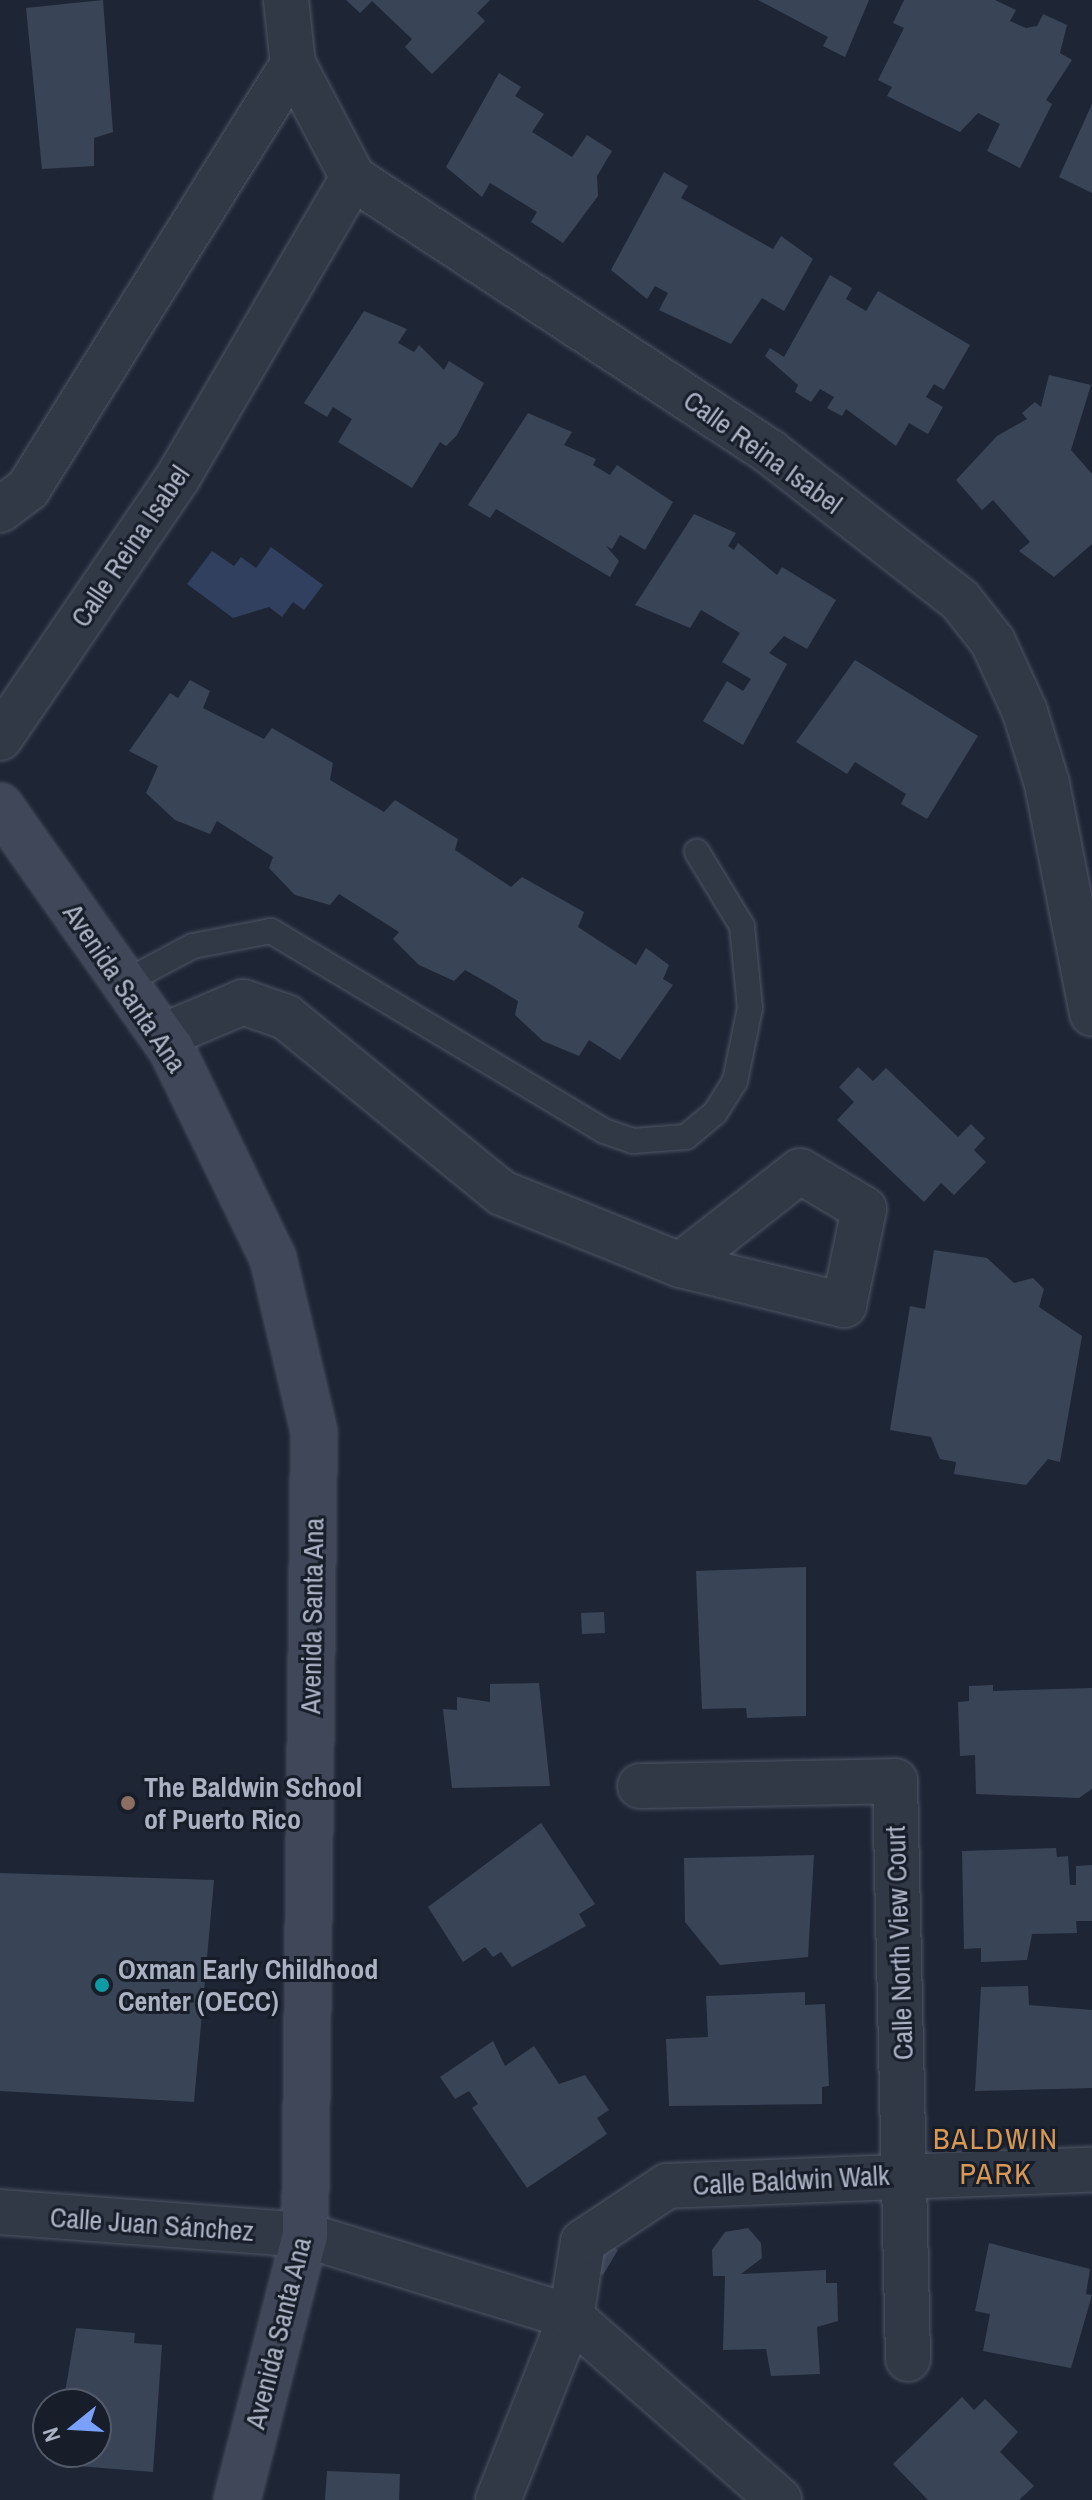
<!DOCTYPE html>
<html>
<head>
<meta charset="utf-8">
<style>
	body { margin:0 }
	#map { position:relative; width:1092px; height:2500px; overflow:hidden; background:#1e2636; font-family:"Archivo Narrow",sans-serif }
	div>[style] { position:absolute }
	.water>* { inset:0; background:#30405e }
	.building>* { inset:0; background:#3a4457 }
	.roads { filter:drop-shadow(0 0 2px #4f5565) drop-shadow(0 0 2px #4f5565) }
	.lane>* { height:24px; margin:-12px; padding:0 12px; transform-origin:12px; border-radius:12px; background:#313846 }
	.street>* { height:44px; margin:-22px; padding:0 22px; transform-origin:22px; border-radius:22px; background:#313846 }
	.secondary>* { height:44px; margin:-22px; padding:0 22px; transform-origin:22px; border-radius:22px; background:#3f4759 }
	.dots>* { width:22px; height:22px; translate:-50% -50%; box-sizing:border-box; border:4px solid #171e2a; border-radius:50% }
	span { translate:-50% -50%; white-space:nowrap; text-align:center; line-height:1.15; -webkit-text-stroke:6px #171e2a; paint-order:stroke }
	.street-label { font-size:28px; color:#abb2c4 }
	.poi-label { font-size:28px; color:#abb2c4; font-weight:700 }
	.left { translate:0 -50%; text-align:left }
	.neighbourhood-label { font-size:30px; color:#d69854; letter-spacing:2px }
	.north { position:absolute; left:32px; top:2388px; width:80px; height:80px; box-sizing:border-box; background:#171e2a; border:2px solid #525968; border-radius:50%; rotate:252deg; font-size:22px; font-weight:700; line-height:32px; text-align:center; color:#abb2c4 }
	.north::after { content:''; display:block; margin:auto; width:28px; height:36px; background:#79a0fb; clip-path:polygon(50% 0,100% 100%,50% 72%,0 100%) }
</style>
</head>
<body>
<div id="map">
	<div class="water">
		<div style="clip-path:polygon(271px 547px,323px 585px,304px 610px,293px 602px,282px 617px,269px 607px,233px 618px,187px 584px,212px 551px,234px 566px,241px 557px,256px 568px)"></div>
	</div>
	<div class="building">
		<div style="clip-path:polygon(103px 0,113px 132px,94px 138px,94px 166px,42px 169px,26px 8px)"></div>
		<div style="clip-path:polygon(346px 0,490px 0,477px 13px,485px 21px,432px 74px,405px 47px,412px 39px,372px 1px,360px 13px)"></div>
		<div style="clip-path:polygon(758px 0,869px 0,845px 57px,823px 46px,828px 37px)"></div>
		<div style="clip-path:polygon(904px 0,995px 0,1016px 10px,1010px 21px,1026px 28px,1037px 26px,1043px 14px,1067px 25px,1060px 53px,1072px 60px,1046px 100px,1052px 104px,1020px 168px,987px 151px,1000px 124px,978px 113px,960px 132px,887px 96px,892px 87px,878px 80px,904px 28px,893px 23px)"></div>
		<div style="clip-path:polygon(499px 73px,521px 87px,515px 96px,544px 114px,532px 132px,572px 157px,587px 135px,612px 151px,597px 176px,598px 196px,563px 243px,531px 222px,537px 212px,490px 183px,482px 197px,446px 167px)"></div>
		<div style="clip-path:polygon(1092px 104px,1092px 193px,1059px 177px)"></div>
		<div style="clip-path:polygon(664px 172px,688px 186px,681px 198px,773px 249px,781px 236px,813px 259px,784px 311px,762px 298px,731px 344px,659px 310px,668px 293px,655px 286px,647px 299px,611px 270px)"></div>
		<div style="clip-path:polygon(830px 275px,852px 288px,846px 299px,866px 311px,878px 291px,970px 345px,944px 390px,934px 384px,926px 397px,943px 407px,928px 434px,909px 423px,896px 446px,846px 409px,842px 416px,827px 408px,834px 397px,820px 389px,811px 402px,795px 392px,798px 385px,765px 356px,770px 348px,784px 357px)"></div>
		<div style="clip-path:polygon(364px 311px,407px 329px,398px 343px,414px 352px,419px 345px,444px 370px,449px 361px,484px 383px,457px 435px,446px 446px,440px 442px,412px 488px,338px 442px,352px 419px,333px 407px,327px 417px,304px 403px)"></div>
		<div style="clip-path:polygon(1049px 375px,1091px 385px,1071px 450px,1092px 474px,1092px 544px,1054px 577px,1019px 551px,1030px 542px,993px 500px,982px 510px,956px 480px,997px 436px,1027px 419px,1022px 413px,1035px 402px,1041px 407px)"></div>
		<div style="clip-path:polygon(528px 413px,572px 432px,564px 445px,596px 459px,593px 465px,610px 475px,617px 465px,673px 502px,645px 550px,620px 535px,612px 549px,606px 546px,619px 561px,610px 577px,496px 509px,490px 518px,468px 505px)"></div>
		<div style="clip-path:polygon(694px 514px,736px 533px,728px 546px,734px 550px,738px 543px,777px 575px,782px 567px,836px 600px,807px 649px,784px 636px,769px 653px,787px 664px,743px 745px,703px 721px,727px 681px,743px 691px,751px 679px,722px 662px,740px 633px,701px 610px,690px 628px,635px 605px)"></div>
		<div style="clip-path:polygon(855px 660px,978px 736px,927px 819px,901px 804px,906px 794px,855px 762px,847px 774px,796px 742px)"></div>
		<div style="clip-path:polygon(190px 680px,210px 691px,203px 708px,264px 739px,272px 728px,333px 763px,330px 780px,384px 812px,395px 800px,458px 839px,455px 850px,511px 887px,522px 877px,584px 912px,578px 927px,636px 965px,646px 948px,669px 965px,663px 979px,673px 985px,620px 1060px,589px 1040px,579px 1056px,543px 1041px,515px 1015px,518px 1001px,495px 987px,465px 970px,454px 981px,419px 965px,393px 939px,399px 932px,339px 894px,330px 905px,295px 895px,269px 868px,273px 857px,217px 821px,210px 834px,175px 820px,146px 793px,158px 766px,129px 751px,170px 693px,178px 698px)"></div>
		<div style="clip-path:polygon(858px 1067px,873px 1081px,886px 1068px,958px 1137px,971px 1124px,985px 1138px,974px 1150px,986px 1162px,954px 1195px,941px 1183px,924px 1202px,837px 1120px,854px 1102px,839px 1087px)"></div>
		<div style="clip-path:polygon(934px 1250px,987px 1258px,1014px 1283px,1033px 1278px,1044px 1289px,1039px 1307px,1082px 1336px,1060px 1462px,1048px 1459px,1026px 1485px,954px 1474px,956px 1462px,940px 1459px,931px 1437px,890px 1430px,910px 1306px,925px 1309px)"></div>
		<div style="clip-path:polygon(806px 1567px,806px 1716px,747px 1718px,746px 1708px,702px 1709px,696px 1571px)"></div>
		<div style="clip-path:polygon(604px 1612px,605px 1633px,582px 1634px,581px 1613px)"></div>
		<div style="clip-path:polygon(539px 1683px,550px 1786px,452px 1788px,443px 1709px,457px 1710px,457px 1697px,490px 1702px,490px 1684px)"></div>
		<div style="clip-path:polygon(993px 1685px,993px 1691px,1092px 1688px,1092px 1789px,1079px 1798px,976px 1794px,975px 1755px,960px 1756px,958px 1702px,969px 1701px,969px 1686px)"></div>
		<div style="clip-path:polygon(541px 1823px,595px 1904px,579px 1914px,586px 1926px,512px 1967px,501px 1952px,493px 1957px,485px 1947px,463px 1962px,428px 1907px)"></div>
		<div style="clip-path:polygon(1056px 1848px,1057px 1857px,1068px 1856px,1070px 1885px,1076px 1885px,1076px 1866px,1092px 1865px,1092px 1921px,1076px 1921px,1077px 1933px,1032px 1934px,1027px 1960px,981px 1962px,981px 1948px,964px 1949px,962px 1851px)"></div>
		<div style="clip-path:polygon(814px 1855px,808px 1957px,720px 1965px,685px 1922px,684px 1858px)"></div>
		<div style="clip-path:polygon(0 1873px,214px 1880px,194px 2102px,0 2091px)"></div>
		<div style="clip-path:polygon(1028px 1986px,1029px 2005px,1092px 2010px,1092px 2088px,975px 2091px,981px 1987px)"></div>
		<div style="clip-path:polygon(805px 1992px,805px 2005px,825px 2004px,829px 2086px,822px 2087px,822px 2104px,669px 2106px,666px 2039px,708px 2037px,706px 1996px)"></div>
		<div style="clip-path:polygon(493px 2041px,505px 2066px,534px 2046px,559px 2084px,585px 2075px,609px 2110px,597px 2118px,607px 2134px,527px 2188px,472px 2108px,478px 2104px,469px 2091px,455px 2099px,440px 2077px)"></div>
		<div style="clip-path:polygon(748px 2228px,761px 2243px,762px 2258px,741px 2274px,826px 2270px,826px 2283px,837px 2283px,838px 2321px,817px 2327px,820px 2374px,771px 2376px,766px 2349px,723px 2350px,725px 2276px,713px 2276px,712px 2250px,725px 2232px)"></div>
		<div style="clip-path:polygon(602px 2240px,618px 2250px,603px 2275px,586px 2266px)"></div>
		<div style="clip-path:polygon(989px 2243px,1090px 2269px,1086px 2294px,1092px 2295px,1071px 2368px,983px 2351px,990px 2314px,975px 2311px)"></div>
		<div style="clip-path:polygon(76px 2328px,135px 2333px,134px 2343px,162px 2345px,153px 2472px,65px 2465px,66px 2452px,96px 2452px,96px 2404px,63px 2404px)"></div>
		<div style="clip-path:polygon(962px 2397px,974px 2410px,985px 2399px,1018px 2432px,1000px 2452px,1034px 2486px,1019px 2500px,928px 2500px,893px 2464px)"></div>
		<div style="clip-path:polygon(327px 2471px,400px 2474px,399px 2500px,325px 2500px)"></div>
	</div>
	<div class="roads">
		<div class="lane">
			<div style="left:125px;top:982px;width:77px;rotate:-27.9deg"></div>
			<div style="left:193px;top:946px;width:79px;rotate:-10.9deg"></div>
			<div style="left:271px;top:931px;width:388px;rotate:31deg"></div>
			<div style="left:604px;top:1131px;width:31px;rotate:19deg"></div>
			<div style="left:633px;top:1141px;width:53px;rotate:-4.3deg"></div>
			<div style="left:686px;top:1137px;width:38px;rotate:-40deg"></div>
			<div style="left:715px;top:1113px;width:38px;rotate:-58deg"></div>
			<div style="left:735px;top:1081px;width:75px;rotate:-78.4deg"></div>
			<div style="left:750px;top:1008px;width:82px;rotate:-95.6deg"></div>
			<div style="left:742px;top:926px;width:87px;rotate:-121.3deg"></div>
		</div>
		<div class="street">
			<div style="left:286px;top:0;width:64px;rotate:83.8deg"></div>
			<div style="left:293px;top:64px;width:129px;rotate:62.2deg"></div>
			<div style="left:353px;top:178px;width:499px;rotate:33.3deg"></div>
			<div style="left:770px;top:452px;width:241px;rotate:37.9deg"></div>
			<div style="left:960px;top:600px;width:53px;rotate:51.8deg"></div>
			<div style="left:993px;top:642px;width:77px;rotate:65.4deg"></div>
			<div style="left:1025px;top:712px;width:75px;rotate:73deg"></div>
			<div style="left:1047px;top:784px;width:234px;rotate:78.9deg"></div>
			<div style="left:0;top:510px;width:35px;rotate:-37deg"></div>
			<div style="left:28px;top:489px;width:501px;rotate:-58.06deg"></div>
			<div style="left:0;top:738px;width:316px;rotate:-55.7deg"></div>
			<div style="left:178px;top:477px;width:346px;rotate:-59.7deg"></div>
			<div style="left:163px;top:1036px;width:87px;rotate:-23deg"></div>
			<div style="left:243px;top:1002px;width:46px;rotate:19.2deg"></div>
			<div style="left:286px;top:1017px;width:279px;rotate:39.2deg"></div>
			<div style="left:502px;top:1193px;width:192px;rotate:22deg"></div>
			<div style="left:680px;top:1265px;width:169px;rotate:13.7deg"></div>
			<div style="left:844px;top:1305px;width:98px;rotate:-78.2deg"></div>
			<div style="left:864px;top:1209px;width:74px;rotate:-149.3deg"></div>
			<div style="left:800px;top:1171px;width:152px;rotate:141.9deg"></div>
			<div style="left:640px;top:1786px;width:255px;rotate:-1.1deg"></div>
			<div style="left:895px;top:1781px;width:578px;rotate:88.71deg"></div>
			<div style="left:0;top:2212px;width:306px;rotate:4.3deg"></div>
			<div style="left:305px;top:2235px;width:278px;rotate:17.1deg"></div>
			<div style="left:571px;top:2317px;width:277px;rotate:41.3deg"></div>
			<div style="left:498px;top:2500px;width:197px;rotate:-68.3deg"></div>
			<div style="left:571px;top:2317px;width:76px;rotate:-80.9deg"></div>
			<div style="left:583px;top:2242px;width:101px;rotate:-33.7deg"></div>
			<div style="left:667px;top:2186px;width:425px;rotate:-2.2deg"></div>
		</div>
		<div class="secondary">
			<div style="left:0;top:806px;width:296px;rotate:54.8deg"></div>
			<div style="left:171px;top:1048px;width:233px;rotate:64.1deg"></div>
			<div style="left:273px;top:1258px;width:179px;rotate:76.7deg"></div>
			<div style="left:314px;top:1432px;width:803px;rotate:90.64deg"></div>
			<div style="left:305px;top:2235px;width:274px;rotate:104.4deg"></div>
		</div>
	</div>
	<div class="dots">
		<div style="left:128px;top:1803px;background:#8d6e63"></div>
		<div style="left:102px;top:1985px;background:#0f9aa8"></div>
	</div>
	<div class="street-label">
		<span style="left:763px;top:452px;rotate:36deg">Calle Reina Isabel</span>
		<span style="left:130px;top:546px;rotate:-56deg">Calle Reina Isabel</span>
		<span style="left:125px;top:988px;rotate:56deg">Avenida Santa Ana</span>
		<span style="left:312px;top:1616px;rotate:-89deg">Avenida Santa Ana</span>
		<span style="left:899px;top:1943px;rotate:-92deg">Calle North View Court</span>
		<span style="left:791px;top:2180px;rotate:-3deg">Calle Baldwin Walk</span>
		<span style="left:152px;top:2224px;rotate:4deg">Calle Juan Sánchez</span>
		<span style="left:278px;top:2333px;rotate:-76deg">Avenida Santa Ana</span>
	</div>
	<div class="poi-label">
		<span class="left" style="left:144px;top:1803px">The Baldwin School<br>of Puerto Rico</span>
		<span class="left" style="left:118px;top:1985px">Oxman Early Childhood<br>Center (OECC)</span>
	</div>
	<div class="neighbourhood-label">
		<span style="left:996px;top:2155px">BALDWIN<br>PARK</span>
	</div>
	<div class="north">N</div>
</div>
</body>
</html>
